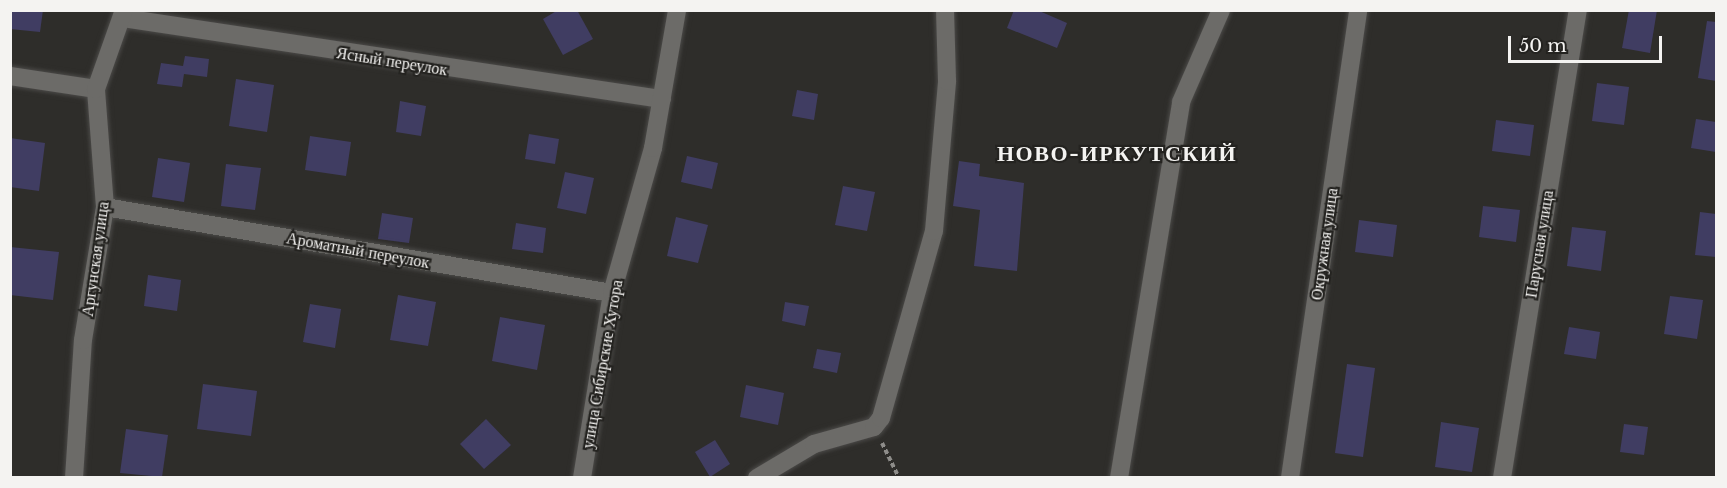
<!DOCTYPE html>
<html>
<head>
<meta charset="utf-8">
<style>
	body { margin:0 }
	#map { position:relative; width:1727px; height:488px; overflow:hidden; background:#2e2d2a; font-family:"Libre Baskerville",serif }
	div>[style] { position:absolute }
	.building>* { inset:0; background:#403d62 }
	.path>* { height:4px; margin-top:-2px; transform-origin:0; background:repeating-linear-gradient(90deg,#8e8d8a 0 4.5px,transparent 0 7.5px) }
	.roads { filter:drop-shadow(0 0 2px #4b4a48) drop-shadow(0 0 2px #4b4a48) }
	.minor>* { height:18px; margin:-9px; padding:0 9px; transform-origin:9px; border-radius:9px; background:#6c6b68 }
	span { translate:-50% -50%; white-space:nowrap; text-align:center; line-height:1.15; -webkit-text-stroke:4.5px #242320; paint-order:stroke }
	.street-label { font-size:16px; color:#f4f3f1 }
	.district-label { font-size:22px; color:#f4f3f1; font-weight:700; letter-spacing:1.5px }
	.frame { position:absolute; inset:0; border:12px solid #f4f3f1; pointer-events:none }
	.scale { position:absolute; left:1508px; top:36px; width:154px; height:27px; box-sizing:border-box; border:3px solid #f4f3f1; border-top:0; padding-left:8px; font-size:18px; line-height:21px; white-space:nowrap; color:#f4f3f1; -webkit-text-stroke:4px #242320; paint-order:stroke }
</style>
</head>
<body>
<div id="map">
	<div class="building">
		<div style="clip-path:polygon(10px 10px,43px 10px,40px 32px,10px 29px)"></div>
		<div style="clip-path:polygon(558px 10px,577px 10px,593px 39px,563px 55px,543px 19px)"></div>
		<div style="clip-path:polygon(1014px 10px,1037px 10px,1067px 23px,1057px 48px,1007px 28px)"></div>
		<div style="clip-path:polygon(1629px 10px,1657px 10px,1650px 53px,1622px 48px)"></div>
		<div style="clip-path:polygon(1707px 21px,1716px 22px,1716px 81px,1698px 78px)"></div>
		<div style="clip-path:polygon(185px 56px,209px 59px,207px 77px,184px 74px,182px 87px,157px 84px,161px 63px,183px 66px)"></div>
		<div style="clip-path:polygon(236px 79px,274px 85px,267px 132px,229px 126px)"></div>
		<div style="clip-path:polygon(1597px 83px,1629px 87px,1624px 125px,1592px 121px)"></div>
		<div style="clip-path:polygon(797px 90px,818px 94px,814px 120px,792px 116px)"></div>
		<div style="clip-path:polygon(400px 101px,426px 106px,421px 136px,396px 132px)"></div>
		<div style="clip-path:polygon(1696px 119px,1716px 122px,1716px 152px,1691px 148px)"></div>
		<div style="clip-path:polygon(1496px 120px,1534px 125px,1530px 156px,1492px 151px)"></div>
		<div style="clip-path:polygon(529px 134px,559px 139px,555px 164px,525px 159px)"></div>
		<div style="clip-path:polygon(310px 136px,351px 142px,346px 176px,305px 170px)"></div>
		<div style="clip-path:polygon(10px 138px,45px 143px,39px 191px,10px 187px)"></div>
		<div style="clip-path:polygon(687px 156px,718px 163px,712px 189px,681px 182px)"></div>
		<div style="clip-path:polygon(158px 158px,190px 163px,184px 202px,152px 197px)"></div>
		<div style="clip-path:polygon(959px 161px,980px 164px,979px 176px,1024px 183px,1017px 271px,974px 266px,980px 210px,953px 206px)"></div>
		<div style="clip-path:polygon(226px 164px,261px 168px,255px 210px,221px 206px)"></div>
		<div style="clip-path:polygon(565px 172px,594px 178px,586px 214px,557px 208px)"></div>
		<div style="clip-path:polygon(843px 186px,875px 192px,867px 231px,835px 225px)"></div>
		<div style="clip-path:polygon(1483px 206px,1520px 210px,1516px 242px,1479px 237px)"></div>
		<div style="clip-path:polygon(1700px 212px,1716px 214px,1716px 257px,1695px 255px)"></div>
		<div style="clip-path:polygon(382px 213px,413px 218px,409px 243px,378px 239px)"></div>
		<div style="clip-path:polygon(676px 217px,708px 225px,698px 263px,667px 256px)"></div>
		<div style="clip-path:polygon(1359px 220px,1397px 225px,1393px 257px,1355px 252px)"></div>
		<div style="clip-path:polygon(516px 223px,546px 228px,543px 253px,512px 249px)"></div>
		<div style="clip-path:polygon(1572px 227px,1606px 231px,1601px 271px,1567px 266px)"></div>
		<div style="clip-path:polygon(10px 247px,59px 252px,53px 300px,10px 295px)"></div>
		<div style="clip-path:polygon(148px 275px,181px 280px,177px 311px,144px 306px)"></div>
		<div style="clip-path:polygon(398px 295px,436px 302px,428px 346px,390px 340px)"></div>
		<div style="clip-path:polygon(1670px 296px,1703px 300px,1697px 339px,1664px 334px)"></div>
		<div style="clip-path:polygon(785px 302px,809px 306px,805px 326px,782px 321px)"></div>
		<div style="clip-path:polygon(310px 304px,341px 309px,335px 348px,303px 342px)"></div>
		<div style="clip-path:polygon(500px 317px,545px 325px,537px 370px,492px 361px)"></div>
		<div style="clip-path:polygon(1569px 327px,1600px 332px,1596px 359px,1564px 354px)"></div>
		<div style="clip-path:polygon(817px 349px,841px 353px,837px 373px,813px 368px)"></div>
		<div style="clip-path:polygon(1347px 364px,1375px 368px,1363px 457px,1335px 453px)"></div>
		<div style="clip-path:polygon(203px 384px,257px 391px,251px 436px,197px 429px)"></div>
		<div style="clip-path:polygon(746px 385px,784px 393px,778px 425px,740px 417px)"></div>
		<div style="clip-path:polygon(486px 419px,511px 445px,484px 469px,460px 444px)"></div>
		<div style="clip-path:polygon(1441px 422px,1479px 428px,1472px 472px,1435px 467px)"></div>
		<div style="clip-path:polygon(1624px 424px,1648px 427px,1644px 455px,1620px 452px)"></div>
		<div style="clip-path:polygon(126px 429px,168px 435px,162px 477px,120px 473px)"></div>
		<div style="clip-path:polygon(715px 440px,730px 464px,710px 477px,695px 452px)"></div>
	</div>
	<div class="path">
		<div style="left:882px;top:443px;width:39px;rotate:64deg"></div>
	</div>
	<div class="roads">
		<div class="minor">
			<div style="left:123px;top:18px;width:545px;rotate:8.55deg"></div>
			<div style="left:10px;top:76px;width:87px;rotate:8.6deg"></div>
			<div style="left:105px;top:207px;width:514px;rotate:9.63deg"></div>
			<div style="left:74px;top:478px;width:138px;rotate:-86.3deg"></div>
			<div style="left:83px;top:340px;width:135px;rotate:-80.6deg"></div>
			<div style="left:105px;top:207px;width:118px;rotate:-94.4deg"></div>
			<div style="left:96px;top:89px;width:84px;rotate:-70.5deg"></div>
			<div style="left:582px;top:478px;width:187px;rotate:-80.8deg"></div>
			<div style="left:612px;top:293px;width:151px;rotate:-74.2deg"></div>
			<div style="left:653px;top:148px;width:140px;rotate:-80.1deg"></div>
			<div style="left:757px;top:478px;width:66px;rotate:-30.8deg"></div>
			<div style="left:814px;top:444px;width:62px;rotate:-15.8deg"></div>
			<div style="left:874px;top:427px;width:11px;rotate:-52deg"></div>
			<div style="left:881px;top:418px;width:194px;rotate:-74.2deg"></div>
			<div style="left:934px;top:231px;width:151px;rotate:-85deg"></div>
			<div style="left:947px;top:81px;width:71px;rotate:-91.6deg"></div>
			<div style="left:1119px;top:478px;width:381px;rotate:-80.6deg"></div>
			<div style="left:1181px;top:102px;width:100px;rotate:-66.5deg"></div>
			<div style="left:1290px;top:478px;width:473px;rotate:-81.7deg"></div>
			<div style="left:1502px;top:478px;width:474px;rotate:-80.8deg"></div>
		</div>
	</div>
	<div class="street-label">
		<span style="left:392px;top:61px;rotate:9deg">Ясный переулок</span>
		<span style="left:1324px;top:244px;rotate:-82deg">Окружная улица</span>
		<span style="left:1539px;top:244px;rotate:-81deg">Парусная улица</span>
		<span style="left:358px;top:250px;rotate:10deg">Ароматный переулок</span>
		<span style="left:95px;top:259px;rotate:-82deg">Аргунская улица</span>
		<span style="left:602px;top:364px;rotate:-80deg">улица Сибирские Хутора</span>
	</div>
	<div class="district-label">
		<span style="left:1117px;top:154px">НОВО-ИРКУТСКИЙ</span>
	</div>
	<div class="frame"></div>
	<div class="scale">50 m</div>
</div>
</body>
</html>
